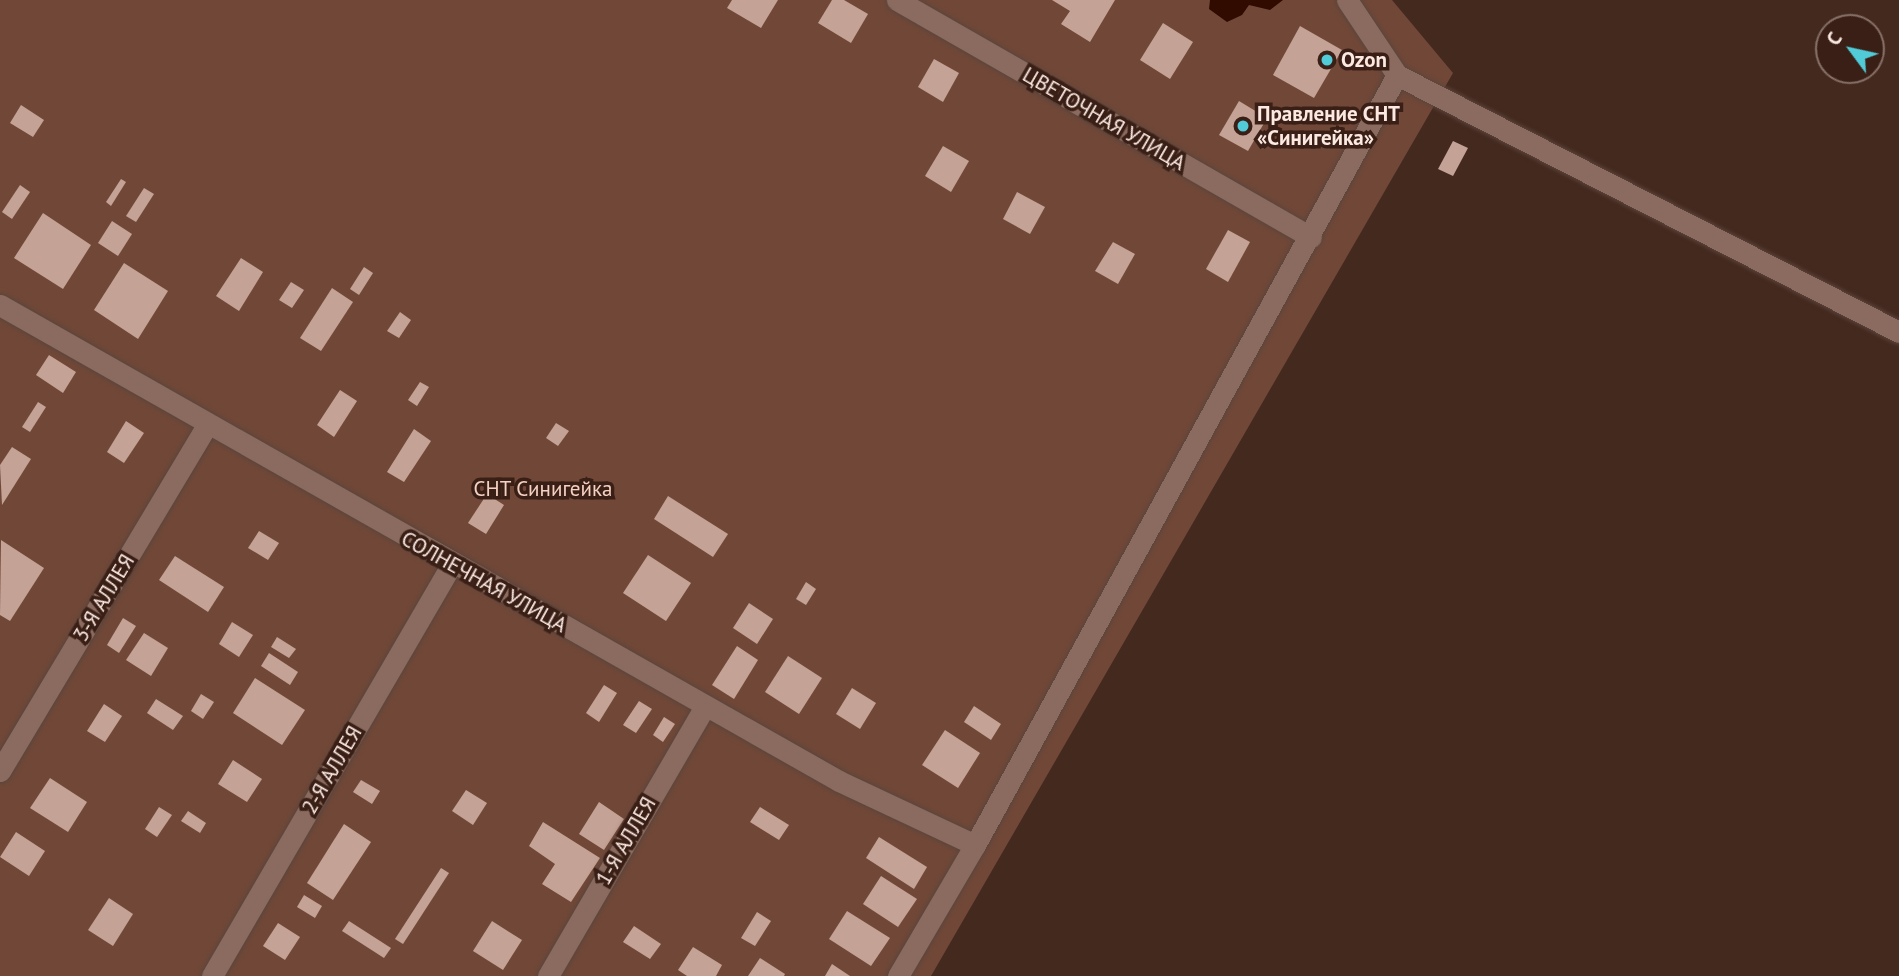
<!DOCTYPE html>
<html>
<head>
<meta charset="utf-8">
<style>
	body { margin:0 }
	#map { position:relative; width:1899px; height:976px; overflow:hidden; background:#44291f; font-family:"PT Sans",sans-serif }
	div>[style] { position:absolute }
	.green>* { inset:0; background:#714838 }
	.water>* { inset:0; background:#310a00 }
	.building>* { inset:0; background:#c4a296 }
	.roads { filter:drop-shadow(0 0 2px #5b453c) drop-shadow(0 0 2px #5b453c) }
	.minor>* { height:21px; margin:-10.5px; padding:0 10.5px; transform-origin:10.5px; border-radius:10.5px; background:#8b6b5f }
	.dots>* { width:19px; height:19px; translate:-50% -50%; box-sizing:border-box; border:4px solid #391f15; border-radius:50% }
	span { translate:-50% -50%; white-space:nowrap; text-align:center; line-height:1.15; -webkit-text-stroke:7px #391f15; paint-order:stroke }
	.poi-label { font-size:21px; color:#fbe9e2; font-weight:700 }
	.left { translate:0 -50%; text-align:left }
	.street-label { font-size:21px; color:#fbe9e2 }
	.park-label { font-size:21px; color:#f5d1c3 }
	.north { position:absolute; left:1815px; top:14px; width:70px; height:70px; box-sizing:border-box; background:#391f15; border:2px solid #877067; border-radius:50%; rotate:303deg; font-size:19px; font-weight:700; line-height:28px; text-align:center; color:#fbe9e2 }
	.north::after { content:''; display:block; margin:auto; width:24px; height:32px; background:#52cbd9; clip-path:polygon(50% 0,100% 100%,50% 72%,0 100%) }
</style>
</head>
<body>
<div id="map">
	<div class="green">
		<div style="clip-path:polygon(0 0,1392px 0,1453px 73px,931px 976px,0 976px)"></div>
	</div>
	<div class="water">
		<div style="clip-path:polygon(1210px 0,1283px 0,1270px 10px,1249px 5px,1242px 15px,1227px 22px,1209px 9px)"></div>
	</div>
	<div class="building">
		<div style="clip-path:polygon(732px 0,778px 0,761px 28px,727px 8px)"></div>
		<div style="clip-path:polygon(832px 0,844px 0,868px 14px,851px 43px,818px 23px)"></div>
		<div style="clip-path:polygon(1052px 0,1115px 0,1090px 42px,1061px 24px,1070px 11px)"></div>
		<div style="clip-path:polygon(1163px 23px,1193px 42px,1170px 79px,1140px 60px)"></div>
		<div style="clip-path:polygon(1300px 26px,1342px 50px,1314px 98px,1273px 75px)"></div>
		<div style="clip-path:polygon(934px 59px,959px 73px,943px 102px,918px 87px)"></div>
		<div style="clip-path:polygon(1239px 101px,1267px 118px,1248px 151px,1219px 135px)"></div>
		<div style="clip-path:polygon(21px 105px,44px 120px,33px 137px,10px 123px)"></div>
		<div style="clip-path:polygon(1453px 141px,1468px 148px,1453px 176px,1438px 169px)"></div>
		<div style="clip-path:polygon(943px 146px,969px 161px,951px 192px,925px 176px)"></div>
		<div style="clip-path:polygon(121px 179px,126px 182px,111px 206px,106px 202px)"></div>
		<div style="clip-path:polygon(20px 185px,30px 192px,12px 219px,2px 212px)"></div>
		<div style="clip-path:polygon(144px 188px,154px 194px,136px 222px,126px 216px)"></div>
		<div style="clip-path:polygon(1017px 192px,1045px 207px,1030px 234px,1003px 219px)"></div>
		<div style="clip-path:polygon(43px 213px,91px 245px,63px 289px,14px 258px)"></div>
		<div style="clip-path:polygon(112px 221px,132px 234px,118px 256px,98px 243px)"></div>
		<div style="clip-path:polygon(1228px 230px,1250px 242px,1228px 282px,1206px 269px)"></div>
		<div style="clip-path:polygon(1113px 242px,1135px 254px,1118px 284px,1095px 271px)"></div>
		<div style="clip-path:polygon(241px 258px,263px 272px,239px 311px,216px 296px)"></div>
		<div style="clip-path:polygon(124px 263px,168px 291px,138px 339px,94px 310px)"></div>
		<div style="clip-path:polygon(364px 267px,373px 273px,359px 295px,350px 289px)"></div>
		<div style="clip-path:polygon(291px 282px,304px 290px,292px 308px,279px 300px)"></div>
		<div style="clip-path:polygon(332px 288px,353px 302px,321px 351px,300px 338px)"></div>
		<div style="clip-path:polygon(400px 312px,411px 320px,399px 338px,387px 331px)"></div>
		<div style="clip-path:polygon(49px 355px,76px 372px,63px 393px,36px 375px)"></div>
		<div style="clip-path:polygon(420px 382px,429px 387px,417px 406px,408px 400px)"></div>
		<div style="clip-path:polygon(340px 390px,357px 401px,334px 437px,317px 425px)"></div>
		<div style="clip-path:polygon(38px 402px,46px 407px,30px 432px,22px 427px)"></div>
		<div style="clip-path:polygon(126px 421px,144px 433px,124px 463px,107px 452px)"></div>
		<div style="clip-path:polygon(556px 423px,569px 431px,558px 446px,546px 438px)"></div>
		<div style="clip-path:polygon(414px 429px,431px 441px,404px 482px,387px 472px)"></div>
		<div style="clip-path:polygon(12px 447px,31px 459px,2px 505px,0 465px)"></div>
		<div style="clip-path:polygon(487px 494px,504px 505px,486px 534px,468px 523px)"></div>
		<div style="clip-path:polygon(668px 496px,728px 534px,713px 557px,654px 519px)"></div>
		<div style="clip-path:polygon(259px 531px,279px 543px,268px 560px,248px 548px)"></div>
		<div style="clip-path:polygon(1px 540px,44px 568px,10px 621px,0 615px)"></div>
		<div style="clip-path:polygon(648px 555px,691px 583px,666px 621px,623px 593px)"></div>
		<div style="clip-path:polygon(175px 556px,224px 587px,208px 612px,159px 580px)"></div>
		<div style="clip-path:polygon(806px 582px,816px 589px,806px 605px,796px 599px)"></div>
		<div style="clip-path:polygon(749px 603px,773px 619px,757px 644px,733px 628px)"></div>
		<div style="clip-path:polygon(123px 618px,136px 626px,119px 653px,107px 645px)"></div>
		<div style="clip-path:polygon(232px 622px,253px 635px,239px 657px,219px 644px)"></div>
		<div style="clip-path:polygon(144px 633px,168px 648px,151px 676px,126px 660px)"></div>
		<div style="clip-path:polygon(277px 637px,296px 649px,289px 658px,271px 647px)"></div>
		<div style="clip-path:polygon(737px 646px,758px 660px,734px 699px,712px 685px)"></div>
		<div style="clip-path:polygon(269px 653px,298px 672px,290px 685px,261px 666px)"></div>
		<div style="clip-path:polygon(788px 656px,822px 678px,799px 714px,765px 692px)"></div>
		<div style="clip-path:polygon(255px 678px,305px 710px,282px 745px,233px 713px)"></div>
		<div style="clip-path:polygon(604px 685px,617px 693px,599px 722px,586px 713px)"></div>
		<div style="clip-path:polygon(852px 688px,876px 703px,860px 729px,836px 714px)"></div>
		<div style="clip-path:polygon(201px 694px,214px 702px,203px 719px,191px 711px)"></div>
		<div style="clip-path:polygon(156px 699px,183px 716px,173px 730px,147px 713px)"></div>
		<div style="clip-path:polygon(639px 701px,652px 709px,636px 733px,623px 725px)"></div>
		<div style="clip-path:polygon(104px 704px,122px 716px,105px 742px,87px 731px)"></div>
		<div style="clip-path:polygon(974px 706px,1001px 724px,991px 740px,964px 722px)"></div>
		<div style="clip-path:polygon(664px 717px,675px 724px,663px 742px,653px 735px)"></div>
		<div style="clip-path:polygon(945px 730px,980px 753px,958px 788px,922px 765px)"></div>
		<div style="clip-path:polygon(233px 760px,262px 779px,247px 802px,218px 784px)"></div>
		<div style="clip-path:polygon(50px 778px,87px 802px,68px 832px,30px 808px)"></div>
		<div style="clip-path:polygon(361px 780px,380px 791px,372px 804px,353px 792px)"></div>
		<div style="clip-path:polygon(466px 790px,487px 803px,473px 825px,452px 811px)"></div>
		<div style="clip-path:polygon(599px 802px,624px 819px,604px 850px,579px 834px)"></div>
		<div style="clip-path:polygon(159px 807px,172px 815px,157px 837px,145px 829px)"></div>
		<div style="clip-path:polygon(760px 807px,789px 825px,779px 840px,750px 822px)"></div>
		<div style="clip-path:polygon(188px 811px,206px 823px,200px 833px,181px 821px)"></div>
		<div style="clip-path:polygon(543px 822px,600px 858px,571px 902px,542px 884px,555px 864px,529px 846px)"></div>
		<div style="clip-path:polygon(344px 824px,371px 842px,333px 900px,307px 883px)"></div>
		<div style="clip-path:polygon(16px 832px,45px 851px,29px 876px,0 857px)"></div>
		<div style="clip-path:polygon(879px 837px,927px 867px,914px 889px,866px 858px)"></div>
		<div style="clip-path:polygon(441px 868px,449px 873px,403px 944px,395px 939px)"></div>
		<div style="clip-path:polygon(881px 876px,917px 899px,898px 927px,863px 904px)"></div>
		<div style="clip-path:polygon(304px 895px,322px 906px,315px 918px,297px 907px)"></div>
		<div style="clip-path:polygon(109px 898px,133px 914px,113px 946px,88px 930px)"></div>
		<div style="clip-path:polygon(847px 911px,890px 938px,871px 966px,829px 939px)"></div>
		<div style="clip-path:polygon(757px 912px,771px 921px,755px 946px,741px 938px)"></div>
		<div style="clip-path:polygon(349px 921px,391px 948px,384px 958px,342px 931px)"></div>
		<div style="clip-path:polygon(492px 921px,522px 940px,503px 970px,473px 951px)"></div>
		<div style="clip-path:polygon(278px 923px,300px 937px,285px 960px,263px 946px)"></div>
		<div style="clip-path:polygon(634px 926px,661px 944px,650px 959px,623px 942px)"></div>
		<div style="clip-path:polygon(693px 947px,722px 965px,716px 976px,687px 976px,678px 970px)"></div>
		<div style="clip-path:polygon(760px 958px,785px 974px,784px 976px,748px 976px)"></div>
		<div style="clip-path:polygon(832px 964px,850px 976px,825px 976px)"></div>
	</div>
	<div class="roads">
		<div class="minor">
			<div style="left:897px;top:0;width:477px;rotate:29.8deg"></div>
			<div style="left:1347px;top:0;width:90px;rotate:56.3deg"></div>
			<div style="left:1397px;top:75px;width:564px;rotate:27.11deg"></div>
			<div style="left:0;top:305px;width:965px;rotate:29.57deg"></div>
			<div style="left:839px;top:781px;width:150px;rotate:25.2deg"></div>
			<div style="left:0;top:771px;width:403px;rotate:-59.1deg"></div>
			<div style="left:212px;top:976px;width:477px;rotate:-59.8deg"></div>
			<div style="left:548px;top:976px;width:312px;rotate:-59.8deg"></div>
			<div style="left:898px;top:976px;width:152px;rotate:-59.6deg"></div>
			<div style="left:975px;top:845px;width:878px;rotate:-61.27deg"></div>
		</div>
	</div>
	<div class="dots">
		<div style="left:1327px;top:60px;background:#52cbd9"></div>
		<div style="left:1243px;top:126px;background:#52cbd9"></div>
	</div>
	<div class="poi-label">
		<span class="left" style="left:1341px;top:60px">Ozon</span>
		<span class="left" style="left:1257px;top:126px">Правление СНТ<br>«Синигейка»</span>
	</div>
	<div class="street-label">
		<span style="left:1104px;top:119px;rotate:30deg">ЦВЕТОЧНАЯ УЛИЦА</span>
		<span style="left:484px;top:582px;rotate:29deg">СОЛНЕЧНАЯ УЛИЦА</span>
		<span style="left:104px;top:598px;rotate:-59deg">3-Я АЛЛЕЯ</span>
		<span style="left:332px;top:770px;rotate:-60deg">2-Я АЛЛЕЯ</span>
		<span style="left:626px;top:841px;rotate:-60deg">1-Я АЛЛЕЯ</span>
	</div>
	<div class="park-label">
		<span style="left:543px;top:489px">СНТ Синигейка</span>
	</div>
	<div class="north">С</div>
</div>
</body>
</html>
